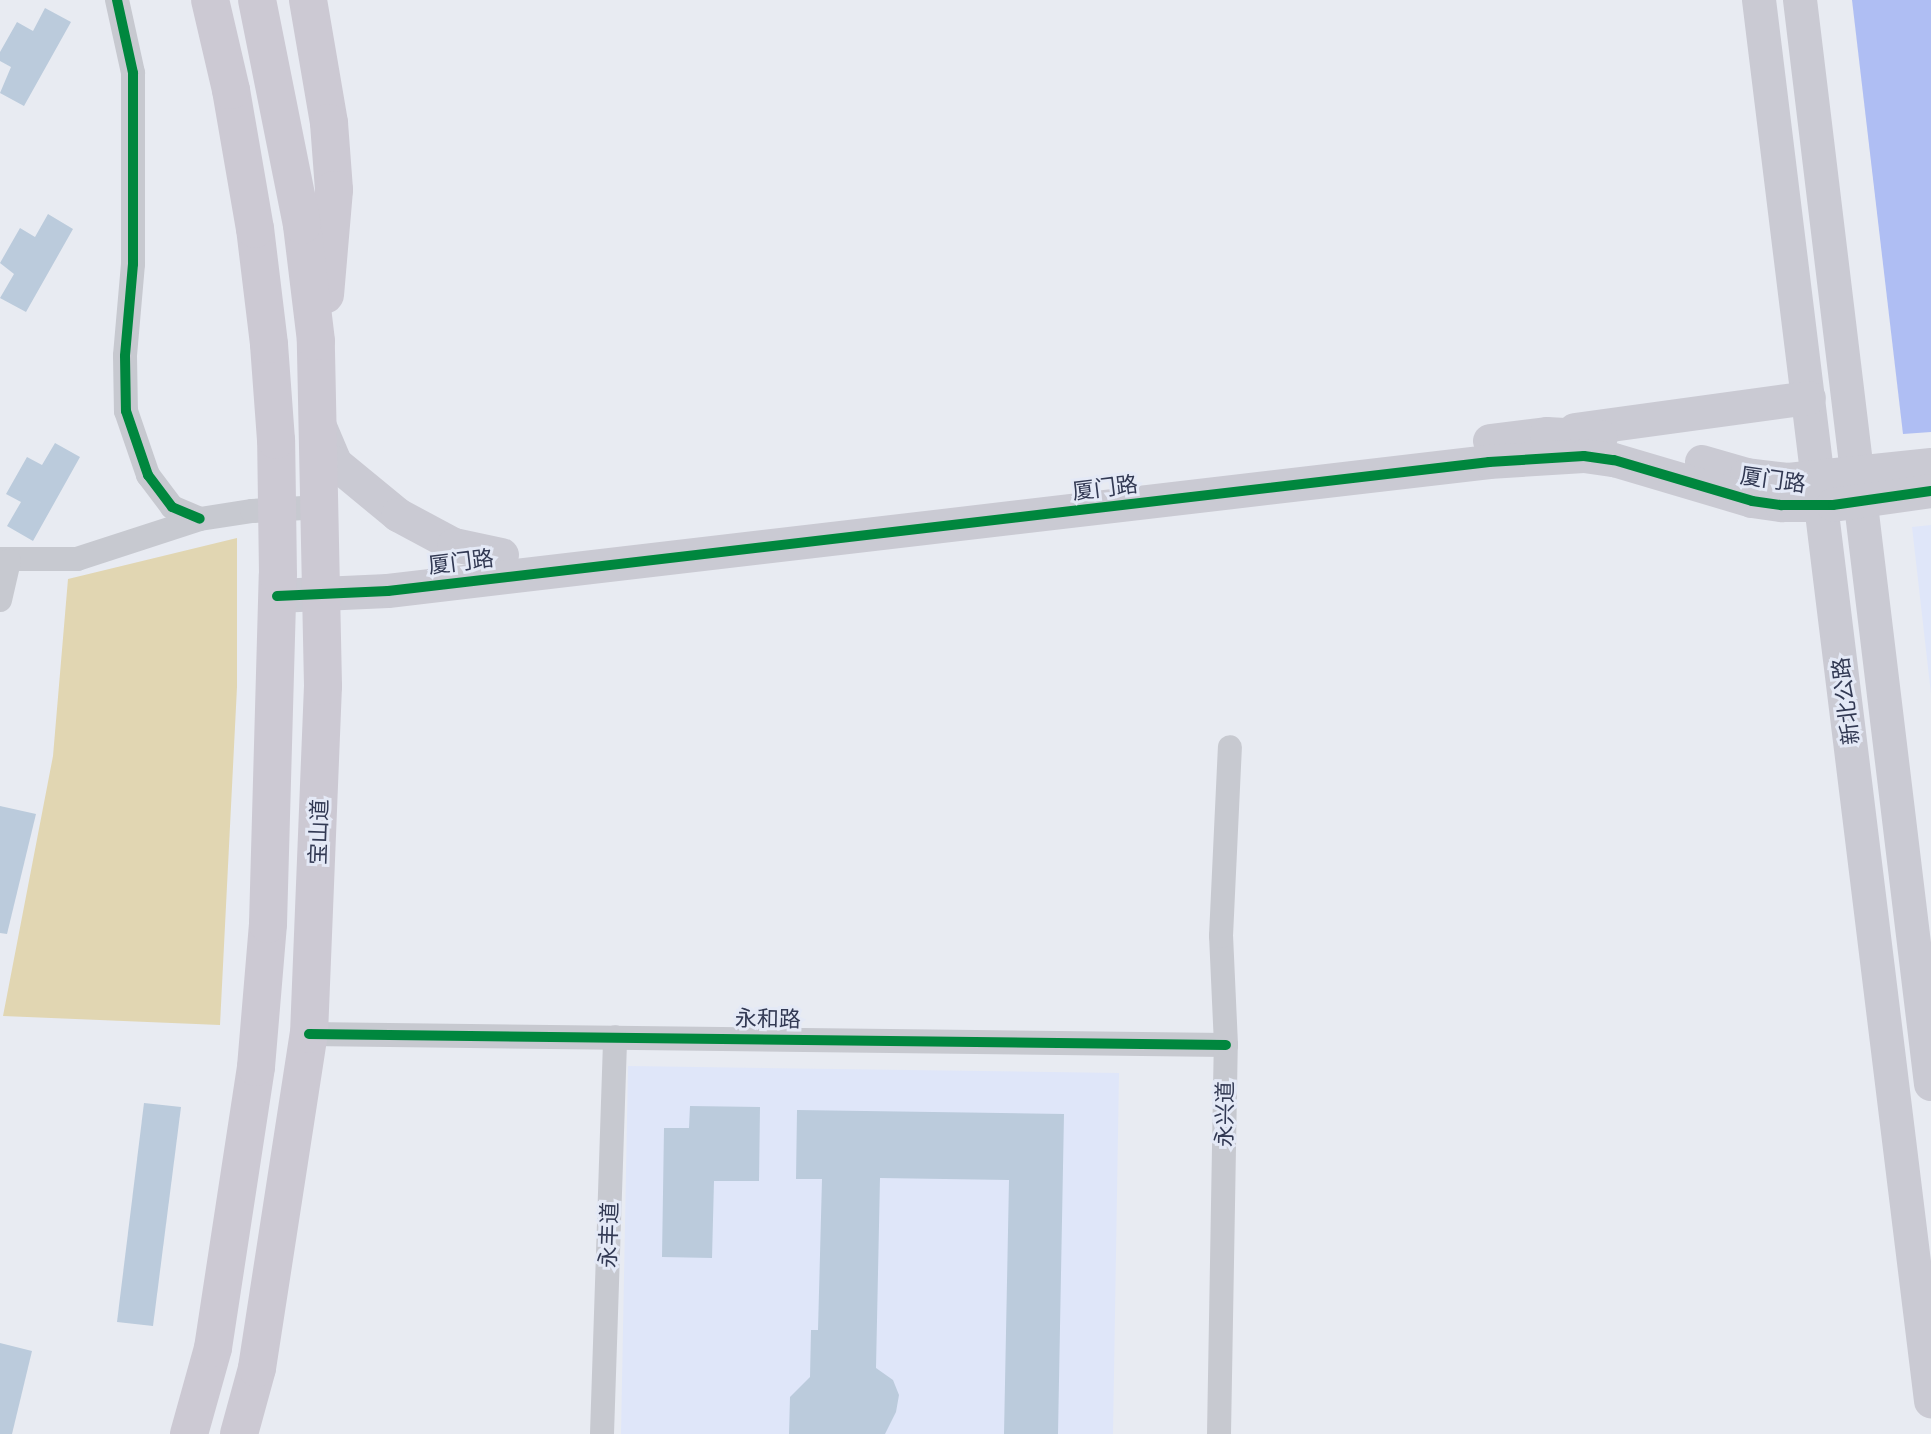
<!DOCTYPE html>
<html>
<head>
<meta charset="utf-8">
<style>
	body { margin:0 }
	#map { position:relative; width:1931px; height:1434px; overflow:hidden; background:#e8ebf2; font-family:"DM Sans","Noto Sans SC",sans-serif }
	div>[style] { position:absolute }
	.built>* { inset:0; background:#dfe6f9 }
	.green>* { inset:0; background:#e1d6b2 }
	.water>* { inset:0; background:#afbef3 }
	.building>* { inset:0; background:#bbcbdc }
	.street>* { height:24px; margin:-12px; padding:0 12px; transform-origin:12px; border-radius:12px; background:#c7c9d0 }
	.secondary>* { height:34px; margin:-17px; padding:0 17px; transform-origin:17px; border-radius:17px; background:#cacad3 }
	.primary>* { height:38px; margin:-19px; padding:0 19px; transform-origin:19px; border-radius:19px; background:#ccc9d3 }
	.cycleway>* { height:10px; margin:-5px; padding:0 5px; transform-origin:5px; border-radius:5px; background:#00873e }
	span { translate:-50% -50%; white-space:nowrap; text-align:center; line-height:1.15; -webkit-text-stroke:6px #e4e9f6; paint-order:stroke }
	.street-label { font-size:22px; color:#323953 }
</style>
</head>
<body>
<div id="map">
	<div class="built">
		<div style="clip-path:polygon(1931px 525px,1931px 694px,1912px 527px)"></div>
		<div style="clip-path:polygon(628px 1066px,1119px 1073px,1113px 1434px,621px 1434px)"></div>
	</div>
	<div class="green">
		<div style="clip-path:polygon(237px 538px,237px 687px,220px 1025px,3px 1016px,53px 756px,68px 579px)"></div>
	</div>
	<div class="water">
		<div style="clip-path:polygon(1852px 0,1931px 0,1931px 432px,1903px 434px)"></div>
	</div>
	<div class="building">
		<div style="clip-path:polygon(45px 8px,71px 22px,24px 106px,0 93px,11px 67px,0 61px,0 52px,17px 22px,33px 31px)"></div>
		<div style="clip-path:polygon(48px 214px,73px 229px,26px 312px,0 298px,14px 274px,0 263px,20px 228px,35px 237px)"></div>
		<div style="clip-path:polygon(55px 443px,80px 457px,33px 541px,7px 526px,21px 502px,6px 494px,27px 457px,42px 465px)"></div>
		<div style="clip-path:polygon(0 806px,36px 814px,7px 934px,0 933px)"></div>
		<div style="clip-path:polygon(144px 1103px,181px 1107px,153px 1326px,117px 1322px)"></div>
		<div style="clip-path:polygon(690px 1106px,760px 1107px,759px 1181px,714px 1181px,712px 1258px,662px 1257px,664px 1128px,689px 1128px)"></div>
		<div style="clip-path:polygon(797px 1110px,1064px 1114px,1058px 1434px,1004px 1434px,1009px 1180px,880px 1178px,876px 1368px,893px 1380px,899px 1395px,896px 1412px,885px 1434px,789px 1434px,790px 1397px,810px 1377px,811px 1330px,818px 1330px,822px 1179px,796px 1179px)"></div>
		<div style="clip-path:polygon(0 1343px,32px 1351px,12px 1434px,0 1434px)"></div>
	</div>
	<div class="street">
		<div style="left:117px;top:0;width:75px;rotate:77.6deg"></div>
		<div style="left:133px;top:73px;width:191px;rotate:90deg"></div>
		<div style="left:133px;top:264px;width:92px;rotate:95deg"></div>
		<div style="left:125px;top:356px;width:55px;rotate:89deg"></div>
		<div style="left:126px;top:411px;width:68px;rotate:71deg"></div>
		<div style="left:148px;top:475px;width:40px;rotate:53deg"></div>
		<div style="left:172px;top:507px;width:30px;rotate:23deg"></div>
		<div style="left:0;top:559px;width:77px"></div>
		<div style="left:77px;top:559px;width:129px;rotate:-18deg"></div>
		<div style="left:200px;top:519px;width:53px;rotate:-8.7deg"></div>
		<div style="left:252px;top:511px;width:69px;rotate:-3.3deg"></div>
		<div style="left:0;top:600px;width:40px;rotate:-77deg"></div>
		<div style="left:309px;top:1034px;width:917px;rotate:0.69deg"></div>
		<div style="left:602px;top:1434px;width:397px;rotate:-88.1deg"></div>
		<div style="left:1219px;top:1434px;width:389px;rotate:-89deg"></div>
		<div style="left:1226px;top:1045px;width:109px;rotate:-92.6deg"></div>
		<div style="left:1221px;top:936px;width:189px;rotate:-87.3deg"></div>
	</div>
	<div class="secondary">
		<div style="left:1759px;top:0;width:1412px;rotate:83deg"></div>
		<div style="left:1800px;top:0;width:1092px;rotate:83.11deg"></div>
		<div style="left:320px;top:427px;width:39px;rotate:67deg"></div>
		<div style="left:335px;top:463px;width:82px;rotate:39.5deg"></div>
		<div style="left:398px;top:515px;width:64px;rotate:28.2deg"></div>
		<div style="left:454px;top:545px;width:49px;rotate:11.8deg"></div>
		<div style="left:1575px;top:430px;width:236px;rotate:-7.8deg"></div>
		<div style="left:1490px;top:441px;width:57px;rotate:-7deg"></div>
		<div style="left:1547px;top:434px;width:54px;rotate:3.2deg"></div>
		<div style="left:1702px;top:462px;width:47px;rotate:16.1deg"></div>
		<div style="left:1747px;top:475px;width:41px;rotate:7deg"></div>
		<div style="left:1788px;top:480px;width:144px;rotate:-6deg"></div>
		<div style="left:277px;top:596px;width:111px;rotate:-2.6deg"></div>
		<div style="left:388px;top:591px;width:1109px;rotate:-6.68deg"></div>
		<div style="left:1489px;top:462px;width:95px;rotate:-3.6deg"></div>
		<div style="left:1584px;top:456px;width:30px;rotate:8deg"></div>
		<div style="left:1614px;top:460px;width:144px;rotate:16.5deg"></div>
		<div style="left:1752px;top:501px;width:30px;rotate:8deg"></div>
		<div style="left:1782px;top:505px;width:51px"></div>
		<div style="left:1833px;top:505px;width:99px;rotate:-8.1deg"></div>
	</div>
	<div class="primary">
		<div style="left:308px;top:0;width:125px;rotate:80.3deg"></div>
		<div style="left:329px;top:123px;width:67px;rotate:85.7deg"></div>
		<div style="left:334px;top:190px;width:105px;rotate:94.9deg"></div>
		<div style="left:189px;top:1434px;width:89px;rotate:-74.4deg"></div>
		<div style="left:213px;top:1348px;width:284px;rotate:-81.3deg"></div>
		<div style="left:256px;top:1067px;width:144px;rotate:-85.2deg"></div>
		<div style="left:268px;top:924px;width:349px;rotate:-88.4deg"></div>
		<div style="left:278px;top:575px;width:135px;rotate:-90.8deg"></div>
		<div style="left:276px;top:440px;width:96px;rotate:-94.2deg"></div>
		<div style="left:269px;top:344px;width:116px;rotate:-96.9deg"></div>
		<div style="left:255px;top:229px;width:141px;rotate:-99.8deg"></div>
		<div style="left:231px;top:90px;width:92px;rotate:-103.1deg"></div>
		<div style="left:239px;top:1434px;width:68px;rotate:-74.7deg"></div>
		<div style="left:257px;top:1368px;width:338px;rotate:-81.2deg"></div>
		<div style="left:309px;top:1034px;width:348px;rotate:-87.7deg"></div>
		<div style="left:323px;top:686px;width:345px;rotate:-91.2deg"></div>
		<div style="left:316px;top:341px;width:117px;rotate:-96.9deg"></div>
		<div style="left:302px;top:225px;width:229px;rotate:-101.3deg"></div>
	</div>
	<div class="cycleway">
		<div style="left:117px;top:0;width:75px;rotate:77.6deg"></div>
		<div style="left:133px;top:73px;width:191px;rotate:90deg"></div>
		<div style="left:133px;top:264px;width:92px;rotate:95deg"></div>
		<div style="left:125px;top:356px;width:55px;rotate:89deg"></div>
		<div style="left:126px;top:411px;width:68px;rotate:71deg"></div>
		<div style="left:148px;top:475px;width:40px;rotate:53deg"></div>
		<div style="left:172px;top:507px;width:30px;rotate:23deg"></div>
		<div style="left:277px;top:596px;width:111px;rotate:-2.6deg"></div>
		<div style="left:388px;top:591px;width:1109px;rotate:-6.68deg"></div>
		<div style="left:1489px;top:462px;width:95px;rotate:-3.6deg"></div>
		<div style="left:1584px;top:456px;width:30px;rotate:8deg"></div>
		<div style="left:1614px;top:460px;width:144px;rotate:16.5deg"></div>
		<div style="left:1752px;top:501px;width:30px;rotate:8deg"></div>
		<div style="left:1782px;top:505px;width:51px"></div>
		<div style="left:1833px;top:505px;width:99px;rotate:-8.1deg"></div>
		<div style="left:309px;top:1034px;width:917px;rotate:0.69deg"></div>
	</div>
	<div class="street-label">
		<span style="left:1773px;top:480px;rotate:8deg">厦门路</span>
		<span style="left:1105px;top:488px;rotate:-7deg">厦门路</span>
		<span style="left:461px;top:562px;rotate:-7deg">厦门路</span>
		<span style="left:1846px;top:701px;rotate:-97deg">新北公路</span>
		<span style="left:319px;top:832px;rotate:-88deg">宝山道</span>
		<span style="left:768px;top:1019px;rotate:1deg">永和路</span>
		<span style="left:1225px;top:1114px;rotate:-89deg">永兴道</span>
		<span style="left:609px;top:1235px;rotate:-88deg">永丰道</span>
	</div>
</div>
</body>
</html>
